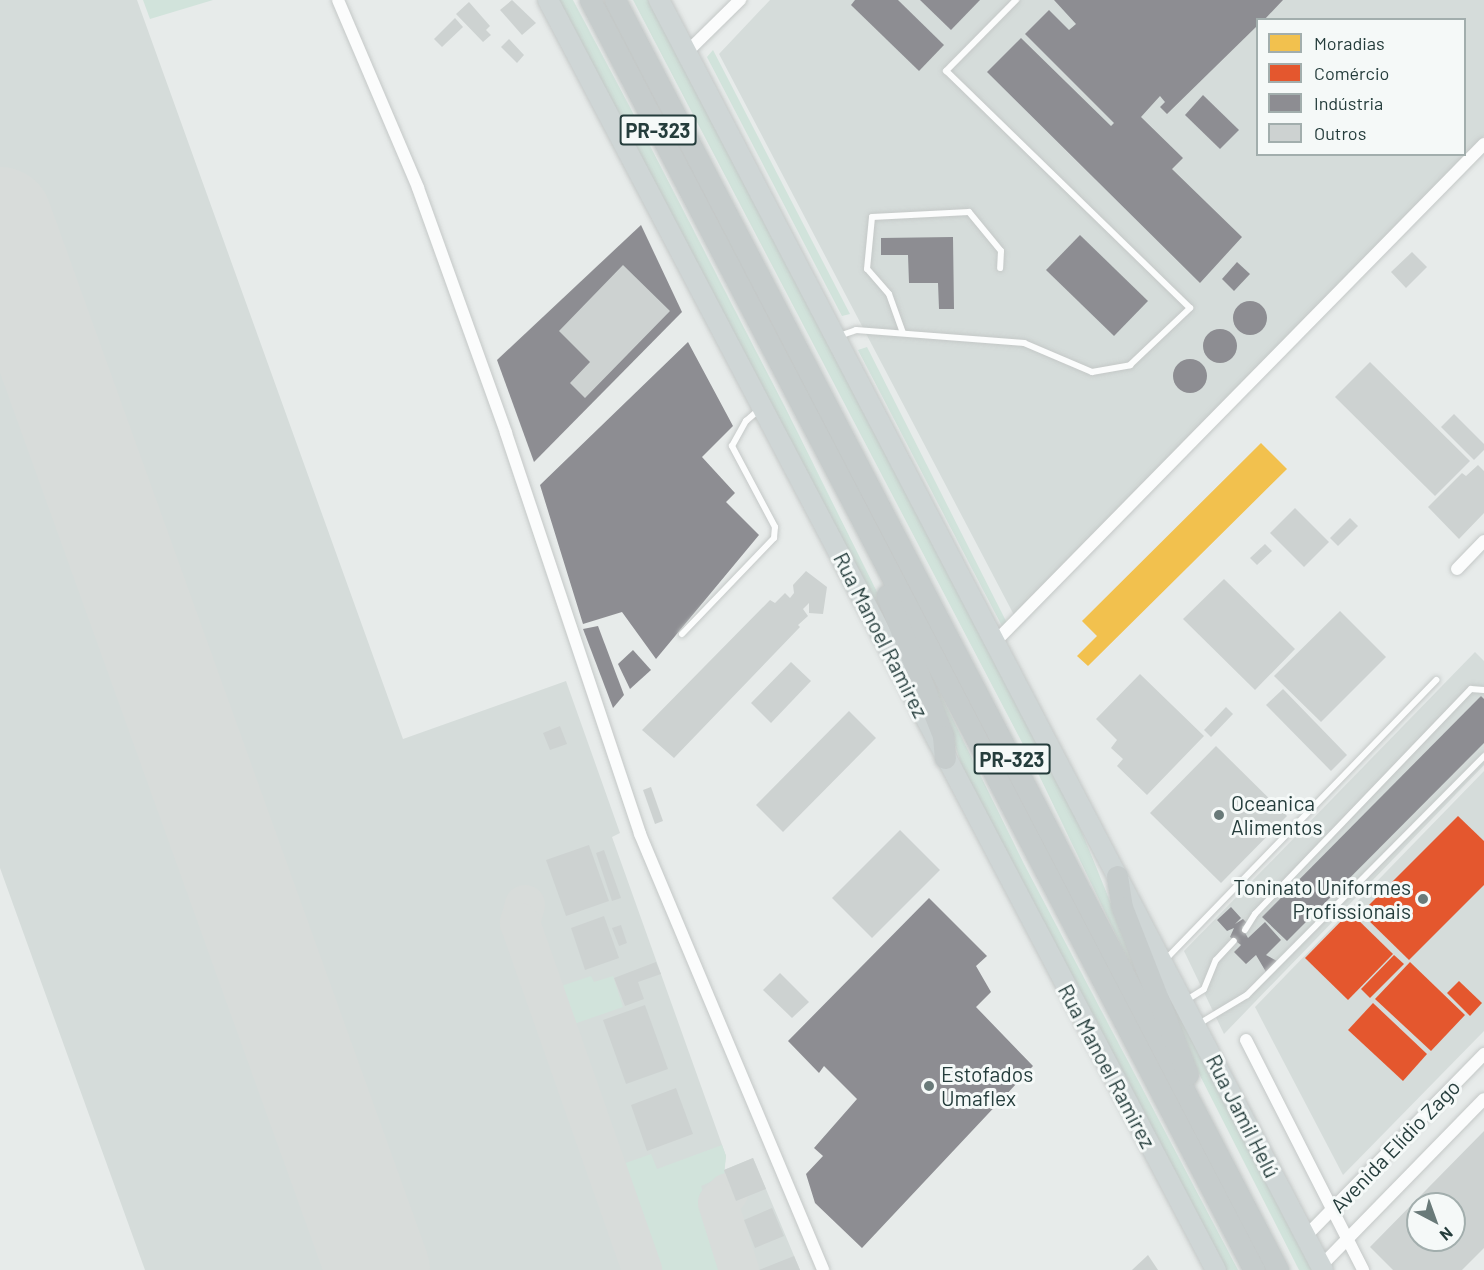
<!DOCTYPE html>
<html>
<head>
<meta charset="utf-8">
<style>
	body { margin:0 }
	#map { position:relative; width:1484px; height:1270px; overflow:hidden; background:#e7ebea; font-family:Barlow,sans-serif }
	div>[style] { position:absolute }
	.built>* { inset:0; background:#d5dcda }
	.green>* { inset:0; background:#d1e3db }
	.homes>* { inset:0; background:#f2c14e }
	.shops>* { inset:0; background:#e4572e }
	.industry>* { inset:0; background:#8d8d92 }
	.round { border-radius:50% }
	.taxiway>* { height:40px; margin:-20px; padding:0 20px; transform-origin:20px; border-radius:20px; background:#d8dcda }
	.runway>* { height:104px; margin:-52px; padding:0 52px; transform-origin:52px; border-radius:52px; background:#d8dcda }
	.building>* { inset:0; background:#cdd2d1 }
	.roads { filter:drop-shadow(0 0 2px #c4c8c7) drop-shadow(0 0 2px #c4c8c7) }
	.service>* { height:6px; margin:-3px; padding:0 3px; transform-origin:3px; border-radius:3px; background:#fbfcfc }
	.minor>* { height:12px; margin:-6px; padding:0 6px; transform-origin:6px; border-radius:6px; background:#fbfcfc }
	.primary>* { height:20px; margin:-10px; padding:0 10px; transform-origin:10px; border-radius:10px; background:#cfd6d6 }
	.trunk>* { height:21px; margin:-10.5px; padding:0 10.5px; transform-origin:10.5px; border-radius:10.5px; background:#c6cccc }
	.dots>* { width:16px; height:16px; translate:-50% -50%; box-sizing:border-box; border:3px solid #f5f9f8; border-radius:50% }
	span { translate:-50% -50%; white-space:nowrap; text-align:center; line-height:1.15; -webkit-text-stroke:6px #f5f9f8; paint-order:stroke }
	.shield-label span { padding:2px 4px; background:#f5f9f8; border:2px solid; border-radius:4px; -webkit-text-stroke-width:0 }
	.shield-label { font-size:20px; color:#253d3c; font-weight:700 }
	.street-label { font-size:21px; color:#253d3c }
	.poi-label { font-size:21px; color:#253d3c }
	.left { translate:0 -50%; text-align:left }
	.right { translate:-100% -50%; text-align:right }
	.legend { position:absolute; left:1256px; top:18px; width:210px; height:138px; box-sizing:border-box; background:#f5f9f8; border:2px solid #a2aead; margin:0; padding:8px 10px; list-style:none; font-size:18px; color:#253d3c }
	.legend li { display:flex; align-items:center; gap:12px; height:30px }
	.legend b { width:30px; border:2px solid #a2aead }
	.north { position:absolute; left:1406px; top:1192px; width:60px; height:60px; box-sizing:border-box; background:#f5f9f8; border:2px solid #a2aead; border-radius:50%; rotate:139deg; font-size:16px; font-weight:700; line-height:24px; text-align:center; color:#253d3c }
	.north::after { content:''; display:block; margin:auto; width:21px; height:27px; background:#697a79; clip-path:polygon(50% 0,100% 100%,50% 72%,0 100%) }
</style>
</head>
<body>
<div id="map">
	<div class="built">
		<div style="clip-path:polygon(0 0,137px 0,403px 739px,566px 681px,620px 833px,612px 837px,726px 1156px,724px 1170px,753px 1158px,800px 1270px,145px 1270px,0 868px)"></div>
		<div style="clip-path:polygon(evenodd,770px 0,1484px 0,1484px 136px,1014px 615px,719px 54px,770px 0,1258px 20px,1464px 20px,1464px 154px,1258px 154px,1258px 20px)"></div>
		<div style="clip-path:polygon(1475px 652px,1484px 661px,1484px 765px,1224px 1034px,1184px 951px)"></div>
		<div style="clip-path:polygon(1484px 771px,1484px 1031px,1343px 1175px,1255px 1007px)"></div>
	</div>
	<div class="green">
		<div style="clip-path:polygon(143px 0,213px 0,150px 19px)"></div>
		<div style="clip-path:polygon(558px 0,573px 0,633px 113px,785px 407px,879px 596px,903px 658px)"></div>
		<div style="clip-path:polygon(633px 0,648px 0,1077px 820px,1146px 990px,1143px 991px,1037px 771px)"></div>
		<div style="clip-path:polygon(713px 50px,850px 314px,842px 316px,707px 57px)"></div>
		<div style="clip-path:polygon(867px 347px,1007px 623px,1003px 628px,858px 350px)"></div>
		<div style="clip-path:polygon(932px 677px,1024px 864px,1238px 1270px,1223px 1270px,966px 778px)"></div>
		<div style="clip-path:polygon(1158px 975px,1200px 1050px,1314px 1270px,1299px 1270px,1191px 1058px)"></div>
		<div style="clip-path:polygon(591px 976px,594px 982px,613px 976px,623px 1007px,571px 1025px,558px 987px)"></div>
		<div style="clip-path:polygon(722px 1145px,726px 1156px,724px 1176px,701px 1186px,730px 1270px,658px 1270px,620px 1165px,651px 1154px,657px 1169px)"></div>
	</div>
	<div class="homes">
		<div style="clip-path:polygon(1261px 443px,1287px 469px,1088px 666px,1077px 656px,1097px 636px,1082px 621px)"></div>
	</div>
	<div class="shops">
		<div style="clip-path:polygon(1458px 816px,1484px 841px,1484px 885px,1409px 960px,1361px 913px)"></div>
		<div style="clip-path:polygon(1350px 912px,1393px 954px,1348px 1000px,1305px 958px)"></div>
		<div style="clip-path:polygon(1394px 955px,1404px 964px,1370px 998px,1361px 989px)"></div>
		<div style="clip-path:polygon(1410px 962px,1465px 1015px,1431px 1051px,1375px 999px)"></div>
		<div style="clip-path:polygon(1459px 981px,1482px 1003px,1470px 1016px,1447px 993px)"></div>
		<div style="clip-path:polygon(1373px 1003px,1427px 1054px,1403px 1081px,1348px 1030px)"></div>
	</div>
	<div class="industry">
		<div style="clip-path:polygon(855px 0,898px 0,944px 45px,919px 71px,851px 5px)"></div>
		<div style="clip-path:polygon(920px 0,980px 0,951px 30px)"></div>
		<div style="clip-path:polygon(1054px 0,1283px 0,1264px 20px,1257px 20px,1257px 26px,1167px 114px,1160px 107px,1165px 102px,1160px 96px,1141px 117px,1183px 158px,1172px 169px,1242px 237px,1200px 283px,987px 72px,1021px 38px,1111px 126px,1114px 123px,1025px 34px,1049px 10px,1069px 30px,1076px 24px)"></div>
		<div style="clip-path:polygon(1203px 95px,1239px 130px,1220px 149px,1185px 115px)"></div>
		<div style="clip-path:polygon(641px 225px,682px 312px,534px 462px,497px 360px)"></div>
		<div style="clip-path:polygon(1080px 235px,1148px 301px,1114px 336px,1046px 270px)"></div>
		<div style="clip-path:polygon(953px 237px,954px 309px,939px 309px,938px 283px,909px 283px,908px 255px,881px 255px,881px 238px)"></div>
		<div style="clip-path:polygon(1237px 262px,1250px 274px,1234px 291px,1222px 279px)"></div>
		<div class="round" style="left:1233px;top:301px;width:34px;height:34px"></div>
		<div class="round" style="left:1203px;top:329px;width:34px;height:34px"></div>
		<div style="clip-path:polygon(688px 342px,733px 426px,702px 457px,735px 493px,726px 502px,759px 535px,656px 659px,622px 612px,583px 624px,540px 485px)"></div>
		<div class="round" style="left:1173px;top:359px;width:34px;height:34px"></div>
		<div style="clip-path:polygon(598px 626px,624px 695px,613px 708px,583px 629px)"></div>
		<div style="clip-path:polygon(633px 650px,651px 670px,630px 689px,618px 664px)"></div>
		<div style="clip-path:polygon(1481px 696px,1484px 699px,1484px 743px,1287px 941px,1262px 917px)"></div>
		<div style="clip-path:polygon(929px 898px,987px 956px,976px 966px,991px 992px,976px 1007px,1033px 1066px,862px 1248px,815px 1203px,806px 1174px,823px 1156px,814px 1148px,857px 1099px,824px 1066px,819px 1073px,788px 1041px)"></div>
		<div style="clip-path:polygon(1231px 907px,1241px 918px,1235px 924px,1243px 919px,1247px 923px,1242px 927px,1248px 938px,1265px 922px,1281px 940px,1266px 955px,1277px 961px,1266px 972px,1256px 955px,1246px 964px,1234px 952px,1241px 945px,1230px 937px,1234px 928px,1227px 931px,1217px 920px)"></div>
	</div>
	<div class="taxiway">
		<div style="left:525px;top:905px;width:19px;rotate:106deg"></div>
		<div style="left:520px;top:923px;width:368px;rotate:70.6deg"></div>
		<div style="left:728px;top:1193px;width:14px;rotate:135deg"></div>
		<div style="left:718px;top:1203px;width:70px;rotate:72.6deg"></div>
	</div>
	<div class="runway">
		<div style="left:0;top:219px;width:1117px;rotate:70.22deg"></div>
	</div>
	<div class="building">
		<div style="clip-path:polygon(512px 0,536px 23px,522px 35px,500px 10px)"></div>
		<div style="clip-path:polygon(469px 2px,490px 26px,486px 30px,491px 35px,483px 42px,456px 14px)"></div>
		<div style="clip-path:polygon(455px 18px,463px 27px,442px 47px,434px 39px)"></div>
		<div style="clip-path:polygon(509px 39px,524px 55px,517px 63px,501px 47px)"></div>
		<div style="clip-path:polygon(1412px 252px,1427px 267px,1406px 288px,1391px 272px)"></div>
		<div style="clip-path:polygon(623px 265px,670px 311px,585px 398px,570px 383px,590px 362px,559px 331px)"></div>
		<div style="clip-path:polygon(1370px 362px,1470px 461px,1435px 496px,1335px 397px)"></div>
		<div style="clip-path:polygon(1454px 414px,1484px 444px,1484px 450px,1474px 460px,1441px 427px)"></div>
		<div style="clip-path:polygon(1478px 465px,1484px 471px,1484px 513px,1459px 539px,1428px 507px,1462px 473px,1466px 476px)"></div>
		<div style="clip-path:polygon(1295px 508px,1329px 542px,1304px 567px,1270px 533px)"></div>
		<div style="clip-path:polygon(1350px 518px,1358px 526px,1338px 546px,1330px 538px)"></div>
		<div style="clip-path:polygon(1265px 544px,1272px 551px,1257px 565px,1250px 558px)"></div>
		<div style="clip-path:polygon(806px 571px,827px 587px,823px 614px,809px 613px,809px 603px,803px 609px,808px 616px,798px 625px,800px 627px,674px 758px,642px 730px,770px 600px,775px 603px,785px 593px,790px 598px,794px 593px,793px 585px)"></div>
		<div style="clip-path:polygon(1224px 579px,1295px 649px,1255px 690px,1183px 619px)"></div>
		<div style="clip-path:polygon(1340px 611px,1386px 657px,1321px 722px,1274px 676px)"></div>
		<div style="clip-path:polygon(791px 662px,811px 681px,771px 723px,751px 703px)"></div>
		<div style="clip-path:polygon(1140px 674px,1204px 736px,1147px 795px,1117px 766px,1123px 759px,1111px 748px,1117px 740px,1096px 719px)"></div>
		<div style="clip-path:polygon(1283px 689px,1347px 755px,1331px 771px,1266px 705px)"></div>
		<div style="clip-path:polygon(1226px 707px,1233px 714px,1211px 737px,1204px 730px)"></div>
		<div style="clip-path:polygon(849px 711px,876px 738px,783px 832px,756px 805px)"></div>
		<div style="clip-path:polygon(560px 726px,567px 744px,550px 750px,543px 733px)"></div>
		<div style="clip-path:polygon(1216px 746px,1287px 816px,1221px 883px,1150px 813px)"></div>
		<div style="clip-path:polygon(651px 787px,663px 821px,655px 824px,643px 790px)"></div>
		<div style="clip-path:polygon(900px 830px,940px 870px,872px 938px,832px 898px)"></div>
		<div style="clip-path:polygon(589px 845px,609px 901px,566px 916px,546px 860px)"></div>
		<div style="clip-path:polygon(604px 850px,621px 898px,612px 901px,596px 853px)"></div>
		<div style="clip-path:polygon(604px 916px,619px 958px,585px 970px,571px 928px)"></div>
		<div style="clip-path:polygon(621px 925px,627px 943px,619px 946px,612px 928px)"></div>
		<div style="clip-path:polygon(656px 962px,661px 974px,638px 982px,644px 999px,625px 1006px,614px 978px)"></div>
		<div style="clip-path:polygon(780px 973px,809px 1002px,792px 1018px,763px 990px)"></div>
		<div style="clip-path:polygon(645px 1005px,668px 1069px,626px 1084px,603px 1020px)"></div>
		<div style="clip-path:polygon(676px 1088px,693px 1134px,647px 1151px,631px 1105px)"></div>
		<div style="clip-path:polygon(evenodd,1484px 1131px,1484px 1248px,1462px 1270px,1393px 1270px,1370px 1247px,1484px 1131px,1418px 1204px,1454px 1204px,1454px 1240px,1418px 1240px,1418px 1204px)"></div>
		<div style="clip-path:polygon(753px 1158px,766px 1189px,736px 1201px,724px 1170px)"></div>
		<div style="clip-path:polygon(772px 1208px,784px 1236px,755px 1248px,744px 1220px)"></div>
		<div style="clip-path:polygon(1148px 1255px,1158px 1270px,1132px 1270px)"></div>
		<div style="clip-path:polygon(794px 1256px,800px 1270px,759px 1270px)"></div>
	</div>
	<div class="roads">
		<div class="service">
			<div style="left:903px;top:333px;width:41px;rotate:-109.7deg"></div>
			<div style="left:889px;top:294px;width:33px;rotate:-131deg"></div>
			<div style="left:867px;top:269px;width:52px;rotate:-84.5deg"></div>
			<div style="left:872px;top:217px;width:97px;rotate:-3deg"></div>
			<div style="left:969px;top:212px;width:50px;rotate:50.6deg"></div>
			<div style="left:1001px;top:251px;width:17px;rotate:93deg"></div>
			<div style="left:839px;top:336px;width:18px;rotate:-19deg"></div>
			<div style="left:856px;top:330px;width:169px;rotate:4.4deg"></div>
			<div style="left:1024px;top:343px;width:74px;rotate:23.1deg"></div>
			<div style="left:1092px;top:372px;width:39px;rotate:-10deg"></div>
			<div style="left:1130px;top:365px;width:83px;rotate:-43.5deg"></div>
			<div style="left:1190px;top:308px;width:340px;rotate:-135.8deg"></div>
			<div style="left:946px;top:71px;width:100px;rotate:-45.4deg"></div>
			<div style="left:682px;top:634px;width:133px;rotate:-46.2deg"></div>
			<div style="left:774px;top:538px;width:11px;rotate:-85deg"></div>
			<div style="left:775px;top:527px;width:92px;rotate:-118deg"></div>
			<div style="left:732px;top:446px;width:29px;rotate:-61deg"></div>
			<div style="left:746px;top:421px;width:20px;rotate:-41deg"></div>
			<div style="left:1245px;top:930px;width:19px;rotate:-58deg"></div>
			<div style="left:1255px;top:914px;width:312px;rotate:-46.2deg"></div>
			<div style="left:1471px;top:689px;width:13px;rotate:4deg"></div>
			<div style="left:1165px;top:960px;width:390px;rotate:-45.9deg"></div>
			<div style="left:1185px;top:1001px;width:22px;rotate:-32deg"></div>
			<div style="left:1204px;top:989px;width:31px;rotate:-68deg"></div>
			<div style="left:1216px;top:960px;width:26px;rotate:-47deg"></div>
			<div style="left:1197px;top:1025px;width:58px;rotate:-31deg"></div>
			<div style="left:1247px;top:995px;width:337px;rotate:-45.2deg"></div>
		</div>
		<div class="minor">
			<div style="left:338px;top:0;width:204px;rotate:66.9deg"></div>
			<div style="left:418px;top:188px;width:260px;rotate:70.2deg"></div>
			<div style="left:506px;top:433px;width:423px;rotate:71.5deg"></div>
			<div style="left:640px;top:834px;width:473px;rotate:67.2deg"></div>
			<div style="left:686px;top:53px;width:76px;rotate:-44.5deg"></div>
			<div style="left:1457px;top:569px;width:39px;rotate:-46deg"></div>
			<div style="left:995px;top:642px;width:698px;rotate:-45.52deg"></div>
			<div style="left:1246px;top:1040px;width:258px;rotate:63deg"></div>
			<div style="left:1306px;top:1236px;width:255px;rotate:-45.6deg"></div>
			<div style="left:1321px;top:1266px;width:233px;rotate:-45.7deg"></div>
		</div>
		<div class="primary">
			<div style="left:548px;top:0;width:1435px;rotate:62.26deg"></div>
			<div style="left:659px;top:0;width:1433px;rotate:62.4deg"></div>
		</div>
		<div class="trunk">
			<div style="left:590px;top:0;width:1433px;rotate:62.4deg"></div>
			<div style="left:615px;top:0;width:1433px;rotate:62.43deg"></div>
			<div style="left:887px;top:595px;width:152px;rotate:68.3deg"></div>
			<div style="left:943px;top:736px;width:22px;rotate:85deg"></div>
			<div style="left:1117px;top:876px;width:31px;rotate:81deg"></div>
			<div style="left:1122px;top:907px;width:180px;rotate:68.6deg"></div>
		</div>
	</div>
	<div class="dots">
		<div style="left:1219px;top:815px;background:#697a79"></div>
		<div style="left:1423px;top:899px;background:#697a79"></div>
		<div style="left:929px;top:1086px;background:#697a79"></div>
	</div>
	<div class="shield-label">
		<span style="left:658px;top:130px">PR-323</span>
		<span style="left:1012px;top:759px">PR-323</span>
	</div>
	<div class="street-label">
		<span style="left:881px;top:635px;rotate:63deg">Rua Manoel Ramirez</span>
		<span style="left:1107px;top:1066px;rotate:62deg">Rua Manoel Ramirez</span>
		<span style="left:1243px;top:1116px;rotate:63deg">Rua Jamil Helú</span>
		<span style="left:1395px;top:1146px;rotate:-46deg">Avenida Elídio Zago</span>
	</div>
	<div class="poi-label">
		<span class="left" style="left:1231px;top:815px">Oceanica<br>Alimentos</span>
		<span class="right" style="left:1411px;top:899px">Toninato Uniformes<br>Profissionais</span>
		<span class="left" style="left:941px;top:1086px">Estofados<br>Umaflex</span>
	</div>
	<ul class="legend">
	<li><b style="height:16px;background:#f2c14e"></b>Moradias</li>
	<li><b style="height:16px;background:#e4572e"></b>Comércio</li>
	<li><b style="height:16px;background:#8d8d92"></b>Indústria</li>
	<li><b style="height:16px;background:#cdd2d1"></b>Outros</li>
	</ul>
	<div class="north">N</div>
</div>
</body>
</html>
